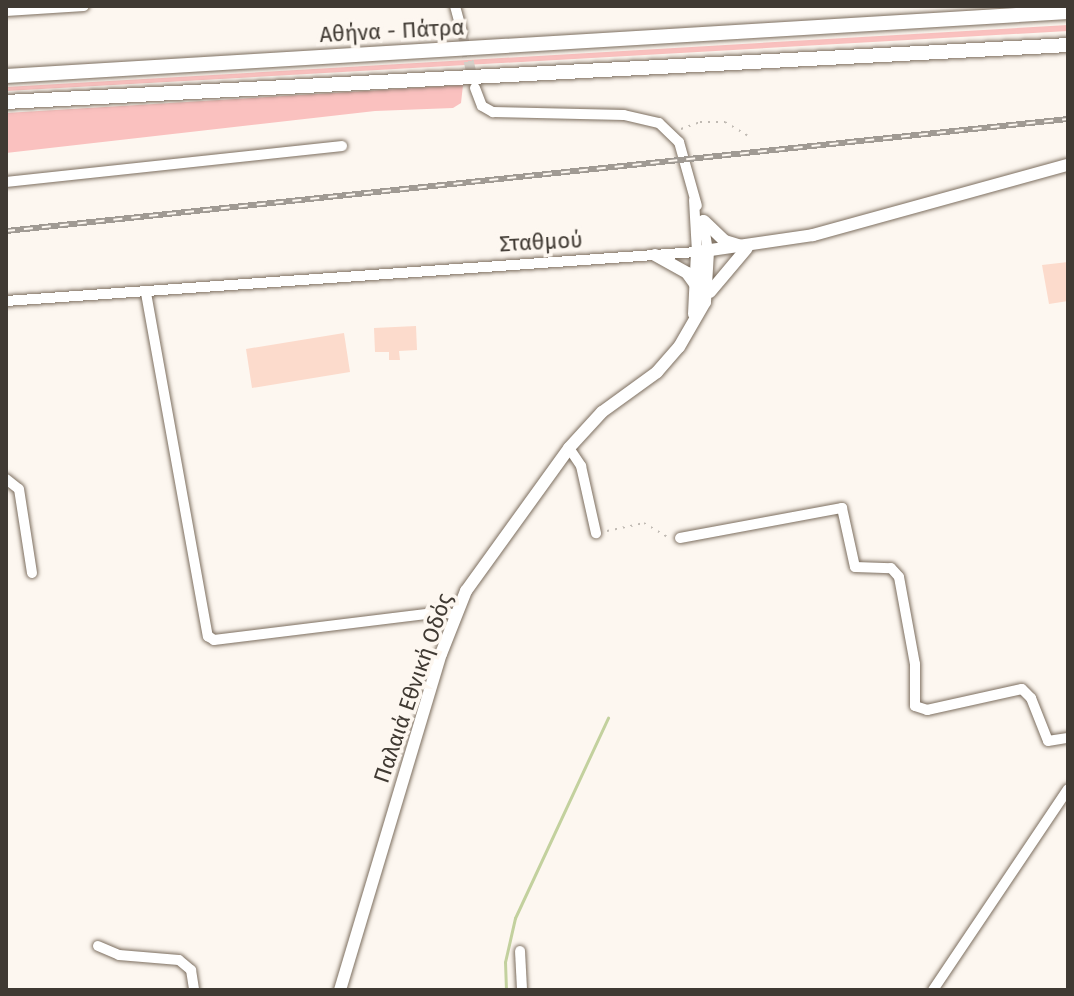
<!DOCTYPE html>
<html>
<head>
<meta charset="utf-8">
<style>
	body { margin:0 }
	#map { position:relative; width:1074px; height:996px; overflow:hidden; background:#fdf7f0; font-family:"Fira Sans",sans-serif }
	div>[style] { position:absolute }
	.green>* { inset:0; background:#fac1bf }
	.stream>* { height:3px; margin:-1.5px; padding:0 1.5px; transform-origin:1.5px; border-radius:1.5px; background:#c3d19e }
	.building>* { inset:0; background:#fcdbcc }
	.minor-tunnel>* { height:10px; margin-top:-5px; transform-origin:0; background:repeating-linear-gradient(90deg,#d7d1ca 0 10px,transparent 0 15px) }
	.path>* { height:2px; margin-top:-1px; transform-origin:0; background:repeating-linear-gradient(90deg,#c1bbb4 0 2px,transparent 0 8px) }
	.roads { filter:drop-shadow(0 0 2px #7c6e5f) drop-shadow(0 0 2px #7c6e5f) }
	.minor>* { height:10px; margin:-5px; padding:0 5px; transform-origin:5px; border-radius:5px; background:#fff }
	.major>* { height:12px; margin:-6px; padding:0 6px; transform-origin:6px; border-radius:6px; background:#fff }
	.highway>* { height:14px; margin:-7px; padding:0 7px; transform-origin:7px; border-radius:7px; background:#fff }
	.rail>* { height:6px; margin-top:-3px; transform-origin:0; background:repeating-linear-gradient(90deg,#fdf7f0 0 9px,#a09a93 0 18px); box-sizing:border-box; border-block:2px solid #a09a93 }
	span { translate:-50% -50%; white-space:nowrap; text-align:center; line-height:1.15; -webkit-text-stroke:7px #fdf7f0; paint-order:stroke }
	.street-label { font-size:22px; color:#403a33 }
	.frame { position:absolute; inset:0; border:8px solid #403a33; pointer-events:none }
</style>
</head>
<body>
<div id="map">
	<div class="green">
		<div style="clip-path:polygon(1068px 25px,1068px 31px,6px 91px,6px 87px)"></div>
		<div style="clip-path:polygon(463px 85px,461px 103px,453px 108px,375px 111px,6px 153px,6px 113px)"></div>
	</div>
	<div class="stream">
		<div style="left:506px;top:990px;width:28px;rotate:-92deg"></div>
		<div style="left:505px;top:962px;width:45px;rotate:-77.2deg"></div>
		<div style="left:515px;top:918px;width:221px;rotate:-65.1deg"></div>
	</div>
	<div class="building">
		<div style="clip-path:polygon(1068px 262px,1068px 301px,1049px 304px,1042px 265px)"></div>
		<div style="clip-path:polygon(416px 326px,417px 350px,399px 351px,400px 360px,389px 360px,389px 352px,375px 352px,374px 328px)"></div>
		<div style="clip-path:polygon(344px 333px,350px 372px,252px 388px,246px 349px)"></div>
	</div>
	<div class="minor-tunnel">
		<div style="left:462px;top:32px;width:49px;rotate:77.1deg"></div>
	</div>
	<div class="path">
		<div style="left:681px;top:129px;width:20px;rotate:-20deg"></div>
		<div style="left:700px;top:122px;width:25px"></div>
		<div style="left:725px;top:122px;width:26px;rotate:31deg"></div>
		<div style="left:607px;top:531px;width:38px;rotate:-12deg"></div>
		<div style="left:644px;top:523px;width:31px;rotate:31deg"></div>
	</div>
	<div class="roads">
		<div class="minor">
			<div style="left:455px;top:6px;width:27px;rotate:75deg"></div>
			<div style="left:6px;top:11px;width:78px;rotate:-3.7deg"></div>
			<div style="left:475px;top:88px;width:19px;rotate:69deg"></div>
			<div style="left:482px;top:106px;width:13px;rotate:29deg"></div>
			<div style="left:493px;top:112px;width:131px;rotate:1.3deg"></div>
			<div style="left:624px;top:115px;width:36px;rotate:13deg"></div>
			<div style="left:659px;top:123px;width:28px;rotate:44deg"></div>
			<div style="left:679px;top:142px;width:66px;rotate:74.3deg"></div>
			<div style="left:6px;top:182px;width:338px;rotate:-6.1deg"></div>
			<div style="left:703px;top:220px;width:31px;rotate:81deg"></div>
			<div style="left:146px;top:293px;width:349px;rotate:79.8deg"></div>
			<div style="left:208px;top:636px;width:7px;rotate:34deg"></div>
			<div style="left:214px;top:640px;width:230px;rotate:-7deg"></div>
			<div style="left:442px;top:612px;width:14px;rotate:12deg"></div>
			<div style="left:6px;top:301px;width:693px;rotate:-4.06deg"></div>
			<div style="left:697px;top:252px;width:52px;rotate:-93.3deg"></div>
			<div style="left:569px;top:448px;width:22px;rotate:56deg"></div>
			<div style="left:581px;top:466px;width:69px;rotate:77.4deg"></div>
			<div style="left:6px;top:479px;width:16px;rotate:38deg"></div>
			<div style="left:19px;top:489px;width:85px;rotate:81.2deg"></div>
			<div style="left:680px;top:538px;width:165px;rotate:-10.5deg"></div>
			<div style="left:842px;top:508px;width:60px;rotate:77.6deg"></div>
			<div style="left:855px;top:567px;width:36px;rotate:2deg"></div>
			<div style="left:891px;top:568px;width:12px;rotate:48deg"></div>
			<div style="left:899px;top:577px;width:88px;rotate:79.6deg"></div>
			<div style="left:915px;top:664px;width:42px;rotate:90deg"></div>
			<div style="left:915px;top:706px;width:13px;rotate:18deg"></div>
			<div style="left:927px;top:710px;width:97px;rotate:-12.5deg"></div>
			<div style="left:1022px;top:689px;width:13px;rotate:45deg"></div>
			<div style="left:1031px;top:698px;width:46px;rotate:68.4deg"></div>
			<div style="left:1048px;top:741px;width:20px;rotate:-9deg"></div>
			<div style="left:98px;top:946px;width:23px;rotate:23deg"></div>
			<div style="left:119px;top:955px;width:60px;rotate:4.8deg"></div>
			<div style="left:179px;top:960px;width:16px;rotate:40deg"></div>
			<div style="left:191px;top:970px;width:20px;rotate:81deg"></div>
			<div style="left:520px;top:951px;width:39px;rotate:87deg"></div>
			<div style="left:933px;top:990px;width:242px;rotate:-56.1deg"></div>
		</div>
		<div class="major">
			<div style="left:704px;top:221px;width:29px;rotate:44deg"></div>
			<div style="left:725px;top:241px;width:17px;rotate:17deg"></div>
			<div style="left:655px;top:255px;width:37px;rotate:29deg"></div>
			<div style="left:687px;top:273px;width:19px;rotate:54deg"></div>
			<div style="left:710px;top:292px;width:57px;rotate:-49.9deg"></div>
			<div style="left:694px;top:314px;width:62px;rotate:-87.2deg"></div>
			<div style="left:697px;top:252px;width:117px;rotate:-8.3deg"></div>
			<div style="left:813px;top:235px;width:264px;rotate:-15.4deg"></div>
			<div style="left:340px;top:990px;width:351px;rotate:-73.3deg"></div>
			<div style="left:441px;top:654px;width:68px;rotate:-68.4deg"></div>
			<div style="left:466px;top:591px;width:176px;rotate:-54.2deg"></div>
			<div style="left:569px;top:448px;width:49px;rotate:-47.5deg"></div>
			<div style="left:602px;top:412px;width:68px;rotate:-36deg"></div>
			<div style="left:657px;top:372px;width:33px;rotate:-49deg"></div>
			<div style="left:679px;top:347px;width:52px;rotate:-60deg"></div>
			<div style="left:705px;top:302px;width:51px;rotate:-86.6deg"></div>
		</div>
		<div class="highway">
			<div style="left:6px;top:76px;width:1064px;rotate:-3.45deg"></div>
			<div style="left:6px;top:102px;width:1064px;rotate:-3.07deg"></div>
		</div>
	</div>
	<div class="rail">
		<div style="left:6px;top:231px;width:1068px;rotate:-6.02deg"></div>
	</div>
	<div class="street-label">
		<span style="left:392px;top:31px;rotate:-3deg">Αθήνα - Πάτρα</span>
		<span style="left:541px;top:242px;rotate:-3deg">Σταθμού</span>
		<span style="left:413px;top:688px;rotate:-71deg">Παλαιά Εθνική Οδός</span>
	</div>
	<div class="frame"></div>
</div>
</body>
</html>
